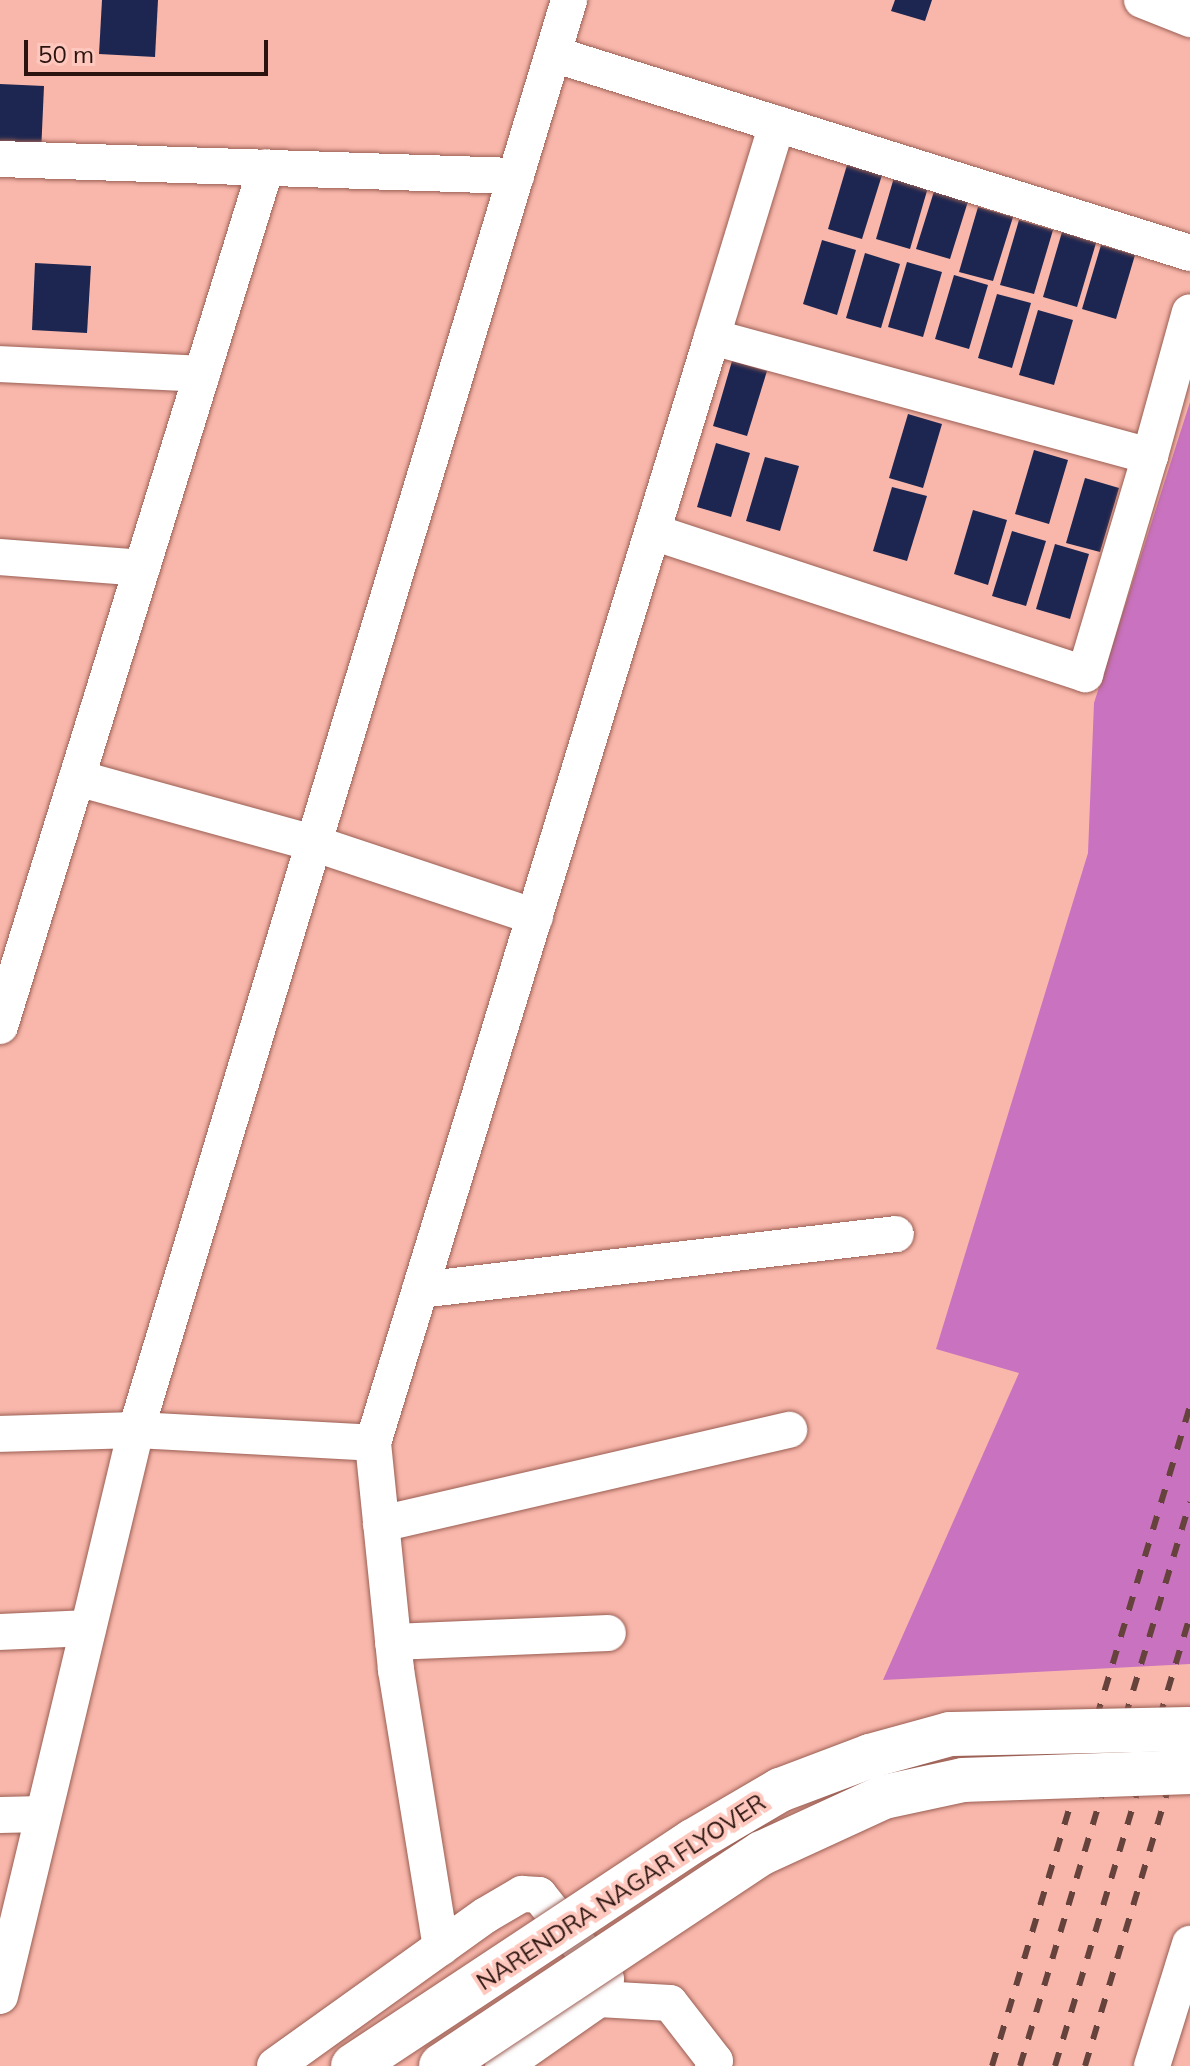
<!DOCTYPE html>
<html>
<head>
<meta charset="utf-8">
<style>
	body { margin:0 }
	#map { position:relative; width:1190px; height:2066px; overflow:hidden; background:#f9b7ab; font-family:Mulish,sans-serif }
	div>[style] { position:absolute }
	.forest>* { inset:0; background:#c972bf }
	.building>* { inset:0; background:#1c2651 }
	.roads { filter:drop-shadow(0 0 2px #9a5f54) drop-shadow(0 0 2px #9a5f54) }
	.minor>* { height:36px; margin:-18px; padding:0 18px; transform-origin:18px; border-radius:18px; background:#fff }
	.rail>* { height:6px; margin-top:-3px; transform-origin:0; background:repeating-linear-gradient(90deg,#65423b 0 14px,transparent 0 28px) }
	.bridges { filter:drop-shadow(0 0 2px #9a5f54) drop-shadow(0 0 2px #9a5f54) }
	.major-bridge>* { height:44px; margin:-22px; padding:0 22px; transform-origin:22px; border-radius:22px; background:#fff }
	span { translate:-50% -50%; white-space:nowrap; text-align:center; line-height:1.15; -webkit-text-stroke:8px #fec8be; paint-order:stroke }
	.street-label { font-size:24px; color:#2b140f }
	.scale { position:absolute; left:24px; top:40px; width:244px; height:36px; box-sizing:border-box; border:4px solid #2b140f; border-top:0; padding-left:10px; font-size:24px; line-height:28px; white-space:nowrap; color:#2b140f; -webkit-text-stroke:6px #fec8be; paint-order:stroke }
</style>
</head>
<body>
<div id="map">
	<div class="forest">
		<div style="clip-path:polygon(1190px 402px,1190px 1664px,883px 1680px,1019px 1373px,936px 1349px,1088px 853px,1094px 703px)"></div>
	</div>
	<div class="building">
		<div style="clip-path:polygon(102px 0,158px 0,155px 57px,99px 54px)"></div>
		<div style="clip-path:polygon(895px 0,932px 0,925px 21px,891px 11px)"></div>
		<div style="clip-path:polygon(0 84px,44px 86px,41px 153px,0 151px)"></div>
		<div style="clip-path:polygon(847px 165px,882px 175px,862px 239px,828px 229px)"></div>
		<div style="clip-path:polygon(895px 174px,929px 184px,910px 249px,876px 239px)"></div>
		<div style="clip-path:polygon(936px 185px,970px 195px,950px 259px,916px 249px)"></div>
		<div style="clip-path:polygon(978px 207px,1013px 217px,993px 281px,959px 272px)"></div>
		<div style="clip-path:polygon(1019px 220px,1053px 230px,1034px 294px,1000px 285px)"></div>
		<div style="clip-path:polygon(1062px 232px,1096px 243px,1077px 307px,1043px 297px)"></div>
		<div style="clip-path:polygon(822px 240px,856px 250px,837px 315px,803px 304px)"></div>
		<div style="clip-path:polygon(1101px 245px,1135px 255px,1116px 319px,1082px 309px)"></div>
		<div style="clip-path:polygon(865px 253px,900px 264px,881px 328px,846px 318px)"></div>
		<div style="clip-path:polygon(907px 262px,942px 272px,923px 337px,888px 327px)"></div>
		<div style="clip-path:polygon(35px 263px,91px 266px,87px 333px,32px 330px)"></div>
		<div style="clip-path:polygon(954px 275px,988px 285px,969px 349px,935px 339px)"></div>
		<div style="clip-path:polygon(997px 294px,1031px 303px,1012px 368px,978px 358px)"></div>
		<div style="clip-path:polygon(1038px 310px,1073px 320px,1054px 385px,1019px 375px)"></div>
		<div style="clip-path:polygon(732px 361px,767px 371px,747px 436px,713px 426px)"></div>
		<div style="clip-path:polygon(908px 414px,942px 424px,923px 488px,889px 478px)"></div>
		<div style="clip-path:polygon(716px 443px,750px 453px,731px 517px,697px 507px)"></div>
		<div style="clip-path:polygon(1034px 450px,1068px 460px,1049px 524px,1015px 514px)"></div>
		<div style="clip-path:polygon(765px 457px,799px 466px,780px 531px,746px 521px)"></div>
		<div style="clip-path:polygon(1085px 478px,1119px 488px,1100px 552px,1066px 543px)"></div>
		<div style="clip-path:polygon(892px 487px,927px 496px,907px 561px,873px 551px)"></div>
		<div style="clip-path:polygon(973px 510px,1007px 520px,988px 585px,954px 574px)"></div>
		<div style="clip-path:polygon(1012px 531px,1046px 541px,1026px 606px,992px 596px)"></div>
		<div style="clip-path:polygon(1055px 544px,1089px 554px,1070px 619px,1036px 609px)"></div>
	</div>
	<div class="roads">
		<div class="minor">
			<div style="left:1142px;top:0;width:52px;rotate:21.6deg"></div>
			<div style="left:553px;top:54px;width:667px;rotate:17.35deg"></div>
			<div style="left:777px;top:124px;width:223px;rotate:107deg"></div>
			<div style="left:712px;top:337px;width:454px;rotate:15.2deg"></div>
			<div style="left:1150px;top:456px;width:149px;rotate:-74.5deg"></div>
			<div style="left:0;top:159px;width:516px;rotate:1.89deg"></div>
			<div style="left:0;top:364px;width:202px;rotate:2.8deg"></div>
			<div style="left:653px;top:532px;width:455px;rotate:18.2deg"></div>
			<div style="left:1085px;top:674px;width:227px;rotate:-73.4deg"></div>
			<div style="left:0;top:557px;width:142px;rotate:4.4deg"></div>
			<div style="left:77px;top:778px;width:245px;rotate:15.4deg"></div>
			<div style="left:313px;top:843px;width:234px;rotate:18.4deg"></div>
			<div style="left:0;top:1026px;width:899px;rotate:-72.79deg"></div>
			<div style="left:420px;top:1290px;width:479px;rotate:-6.7deg"></div>
			<div style="left:0;top:1434px;width:136px;rotate:-1.7deg"></div>
			<div style="left:136px;top:1430px;width:1494px;rotate:-73.15deg"></div>
			<div style="left:373px;top:1443px;width:228px;rotate:84.2deg"></div>
			<div style="left:396px;top:1670px;width:281px;rotate:80.8deg"></div>
			<div style="left:381px;top:1524px;width:419px;rotate:-13deg"></div>
			<div style="left:0;top:1632px;width:88px;rotate:-2.6deg"></div>
			<div style="left:393px;top:1642px;width:215px;rotate:-2.4deg"></div>
			<div style="left:0;top:1815px;width:43px;rotate:-1.3deg"></div>
			<div style="left:0;top:1996px;width:582px;rotate:-76.49deg"></div>
			<div style="left:136px;top:1430px;width:237px;rotate:3.1deg"></div>
			<div style="left:373px;top:1443px;width:1157px;rotate:-72.96deg"></div>
			<div style="left:599px;top:1999px;width:71px;rotate:3.2deg"></div>
			<div style="left:670px;top:2003px;width:73px;rotate:52.2deg"></div>
			<div style="left:715px;top:2061px;width:5px;rotate:112deg"></div>
			<div style="left:275px;top:2066px;width:259px;rotate:-35.6deg"></div>
			<div style="left:486px;top:1915px;width:42px;rotate:-30.3deg"></div>
			<div style="left:522px;top:1894px;width:17px;rotate:3deg"></div>
			<div style="left:539px;top:1895px;width:107px;rotate:51.4deg"></div>
			<div style="left:606px;top:1979px;width:21px;rotate:109deg"></div>
			<div style="left:599px;top:1999px;width:117px;rotate:145.1deg"></div>
			<div style="left:1152px;top:2066px;width:128px;rotate:-72.7deg"></div>
		</div>
	</div>
	<div class="rail">
		<div style="left:992px;top:2066px;width:689px;rotate:-73.3deg"></div>
		<div style="left:1020px;top:2066px;width:589px;rotate:-73.23deg"></div>
		<div style="left:1055px;top:2066px;width:471px;rotate:-73.3deg"></div>
		<div style="left:1085px;top:2066px;width:365px;rotate:-73.3deg"></div>
	</div>
	<div class="bridges">
		<div class="major-bridge">
			<div style="left:353px;top:2066px;width:408px;rotate:-33.5deg"></div>
			<div style="left:693px;top:1841px;width:101px;rotate:-30.4deg"></div>
			<div style="left:780px;top:1790px;width:96px;rotate:-20.7deg"></div>
			<div style="left:870px;top:1756px;width:83px;rotate:-15.4deg"></div>
			<div style="left:950px;top:1734px;width:240px;rotate:-1.2deg"></div>
			<div style="left:441px;top:2066px;width:385px;rotate:-33.6deg"></div>
			<div style="left:762px;top:1853px;width:134px;rotate:-24.7deg"></div>
			<div style="left:884px;top:1797px;width:81px;rotate:-12.1deg"></div>
			<div style="left:963px;top:1780px;width:227px;rotate:-2deg"></div>
		</div>
	</div>
	<div class="street-label">
		<span style="left:621px;top:1892px;rotate:-33deg">NARENDRA NAGAR FLYOVER</span>
	</div>
	<div class="scale">50 m</div>
</div>
</body>
</html>
